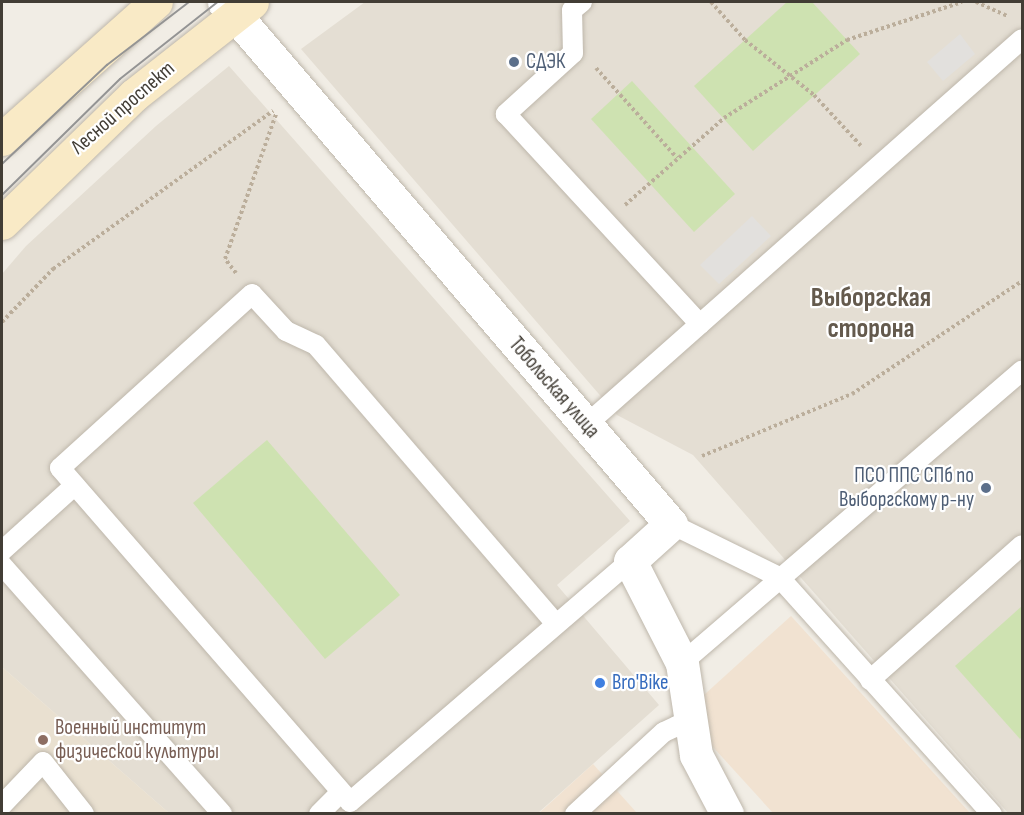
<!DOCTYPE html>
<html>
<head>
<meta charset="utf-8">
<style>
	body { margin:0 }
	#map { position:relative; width:1024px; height:815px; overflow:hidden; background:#f1ede5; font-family:"Sofia Sans Condensed",sans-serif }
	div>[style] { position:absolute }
	.residential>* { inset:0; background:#e4ded3 }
	.commercial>* { inset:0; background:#f1e2d1 }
	.education>* { inset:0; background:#e9e0d0 }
	.green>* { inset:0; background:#cee2b1 }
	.parking>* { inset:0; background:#e2e0dd }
	.path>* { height:4px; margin-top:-2px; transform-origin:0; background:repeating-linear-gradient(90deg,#bbae9b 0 3px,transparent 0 6px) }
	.roads { filter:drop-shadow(0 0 2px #beb7ab) drop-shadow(0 0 2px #beb7ab) }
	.lane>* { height:20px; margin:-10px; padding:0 10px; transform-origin:10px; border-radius:10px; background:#fff }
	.street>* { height:33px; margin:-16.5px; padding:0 16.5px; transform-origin:16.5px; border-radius:16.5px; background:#fff }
	.secondary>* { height:33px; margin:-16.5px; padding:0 16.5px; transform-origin:16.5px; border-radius:16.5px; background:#f9eac6 }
	.tram>* { height:1.5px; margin:-0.75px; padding:0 0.75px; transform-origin:0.75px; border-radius:0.75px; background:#949494 }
	.dots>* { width:16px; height:16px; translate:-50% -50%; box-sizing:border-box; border:3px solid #fff; border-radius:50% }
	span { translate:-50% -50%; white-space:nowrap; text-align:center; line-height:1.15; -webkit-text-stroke:4.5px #fff; paint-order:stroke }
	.service-label { font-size:21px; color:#4e5e75 }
	.left { translate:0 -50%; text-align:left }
	.right { translate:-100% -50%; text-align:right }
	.street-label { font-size:21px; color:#423d35 }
	.shop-label { font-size:21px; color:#366cbe }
	.education-label { font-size:21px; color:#785e54 }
	.district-label { font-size:27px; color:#645a4d; font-weight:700 }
	.frame { position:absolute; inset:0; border:3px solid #423d35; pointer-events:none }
</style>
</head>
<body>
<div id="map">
	<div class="residential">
		<div style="clip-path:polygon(365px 2px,1022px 2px,1022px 813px,1008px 813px,693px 455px,617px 415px,301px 49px)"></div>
		<div style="clip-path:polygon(229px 66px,630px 521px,557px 585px,659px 705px,538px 813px,169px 813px,2px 667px,2px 274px,26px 246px,156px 126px)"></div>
	</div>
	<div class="commercial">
		<div style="clip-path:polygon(791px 616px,970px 813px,773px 813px,683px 714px)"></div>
		<div style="clip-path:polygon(593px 764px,637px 813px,538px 814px)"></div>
	</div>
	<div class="education">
		<div style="clip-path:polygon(2px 667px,169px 813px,2px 813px)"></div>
	</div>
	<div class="green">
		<div style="clip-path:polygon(787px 2px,812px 2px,860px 54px,753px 151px,694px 86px)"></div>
		<div style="clip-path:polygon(632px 81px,735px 194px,694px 232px,591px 119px)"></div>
		<div style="clip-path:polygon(267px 440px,400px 595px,325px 659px,193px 503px)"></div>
		<div style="clip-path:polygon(1022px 606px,1022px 737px,1020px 739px,955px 666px)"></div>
	</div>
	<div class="parking">
		<div style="clip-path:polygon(960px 34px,975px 54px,943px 81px,927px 62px)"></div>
		<div style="clip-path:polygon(752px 216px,771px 236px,719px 284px,700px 265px)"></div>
	</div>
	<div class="path">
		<div style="left:711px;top:2px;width:51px;rotate:48.2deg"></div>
		<div style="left:745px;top:40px;width:88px;rotate:38.6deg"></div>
		<div style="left:814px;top:95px;width:69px;rotate:47.3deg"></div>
		<div style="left:976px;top:2px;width:35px;rotate:24deg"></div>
		<div style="left:596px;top:68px;width:121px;rotate:48deg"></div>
		<div style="left:625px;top:205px;width:132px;rotate:-41.3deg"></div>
		<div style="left:724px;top:118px;width:146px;rotate:-32.4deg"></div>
		<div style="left:847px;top:40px;width:121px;rotate:-18.3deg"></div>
		<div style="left:236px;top:273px;width:18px;rotate:-128deg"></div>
		<div style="left:225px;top:259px;width:154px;rotate:-70.6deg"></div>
		<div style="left:2px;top:322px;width:74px;rotate:-46.1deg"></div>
		<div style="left:53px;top:269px;width:271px;rotate:-35.7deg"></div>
		<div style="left:702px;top:456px;width:162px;rotate:-22.5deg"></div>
		<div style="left:852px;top:394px;width:204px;rotate:-33.6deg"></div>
	</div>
	<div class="roads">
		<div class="lane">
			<div style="left:582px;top:2px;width:13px;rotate:141deg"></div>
			<div style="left:572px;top:10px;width:43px;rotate:88.7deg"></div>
			<div style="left:573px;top:53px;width:91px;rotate:137.7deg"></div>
			<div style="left:506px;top:114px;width:286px;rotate:47.3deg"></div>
			<div style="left:586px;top:425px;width:582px;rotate:-41.52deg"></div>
			<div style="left:671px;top:524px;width:120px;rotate:26.1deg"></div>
			<div style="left:779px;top:577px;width:319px;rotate:48.1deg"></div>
			<div style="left:2px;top:551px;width:98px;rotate:-42.1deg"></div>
			<div style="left:2px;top:565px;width:332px;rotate:48.5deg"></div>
			<div style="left:556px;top:624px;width:368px;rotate:-130.7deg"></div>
			<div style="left:316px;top:345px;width:33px;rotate:-155deg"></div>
			<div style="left:286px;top:331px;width:50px;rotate:-132.6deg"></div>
			<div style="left:252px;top:294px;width:259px;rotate:137.8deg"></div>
			<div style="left:60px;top:468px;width:442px;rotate:49deg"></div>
			<div style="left:350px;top:802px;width:369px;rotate:-40.7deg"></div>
			<div style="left:682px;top:663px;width:448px;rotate:-40.7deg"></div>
			<div style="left:870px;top:680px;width:203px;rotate:-41.6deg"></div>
			<div style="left:2px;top:805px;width:59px;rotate:-46.4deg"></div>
			<div style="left:43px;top:762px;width:66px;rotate:51.7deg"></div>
			<div style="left:319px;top:814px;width:31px;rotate:-45deg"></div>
			<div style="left:575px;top:814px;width:121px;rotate:-42.7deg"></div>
			<div style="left:664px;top:732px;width:14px;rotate:-25deg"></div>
			<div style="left:677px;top:726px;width:14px;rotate:-4deg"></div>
		</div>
		<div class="street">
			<div style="left:224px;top:2px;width:687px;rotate:49.43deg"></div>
			<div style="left:671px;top:524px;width:55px;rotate:137.9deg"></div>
			<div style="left:630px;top:561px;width:114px;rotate:63deg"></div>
			<div style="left:682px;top:663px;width:93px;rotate:81.3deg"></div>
			<div style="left:696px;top:755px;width:67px;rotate:62.3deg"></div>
		</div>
		<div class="secondary">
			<div style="left:2px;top:139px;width:206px;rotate:-41.7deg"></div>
			<div style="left:2px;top:223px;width:184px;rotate:-44.1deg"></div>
			<div style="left:134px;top:95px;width:150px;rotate:-38.2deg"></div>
		</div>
	</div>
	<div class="tram">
		<div style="left:2px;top:164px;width:144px;rotate:-43.3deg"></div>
		<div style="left:107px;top:65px;width:103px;rotate:-37.5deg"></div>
		<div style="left:2px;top:195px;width:165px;rotate:-44.5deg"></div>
		<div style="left:120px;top:79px;width:125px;rotate:-38.2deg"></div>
	</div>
	<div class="dots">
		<div style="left:514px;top:62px;background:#5c6f8a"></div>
		<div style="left:986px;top:488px;background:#5c6f8a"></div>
		<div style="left:600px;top:683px;background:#3f7fe0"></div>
		<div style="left:43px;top:740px;background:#8d6e63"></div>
	</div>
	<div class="service-label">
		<span class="left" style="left:526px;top:62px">СДЭК</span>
		<span class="right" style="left:974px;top:488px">ПСО ППС СПб по<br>Выборгскому р-ну</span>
	</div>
	<div class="street-label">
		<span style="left:123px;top:108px;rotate:-41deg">Лесной проспект</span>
		<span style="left:554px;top:388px;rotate:49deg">Тобольская улица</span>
	</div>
	<div class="shop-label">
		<span class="left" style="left:612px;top:683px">Bro'Bike</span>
	</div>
	<div class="education-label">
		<span class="left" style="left:55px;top:740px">Военный институт<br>физической культуры</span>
	</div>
	<div class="district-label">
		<span style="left:871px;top:314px">Выборгская<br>сторона</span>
	</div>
	<div class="frame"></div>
</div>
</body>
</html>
